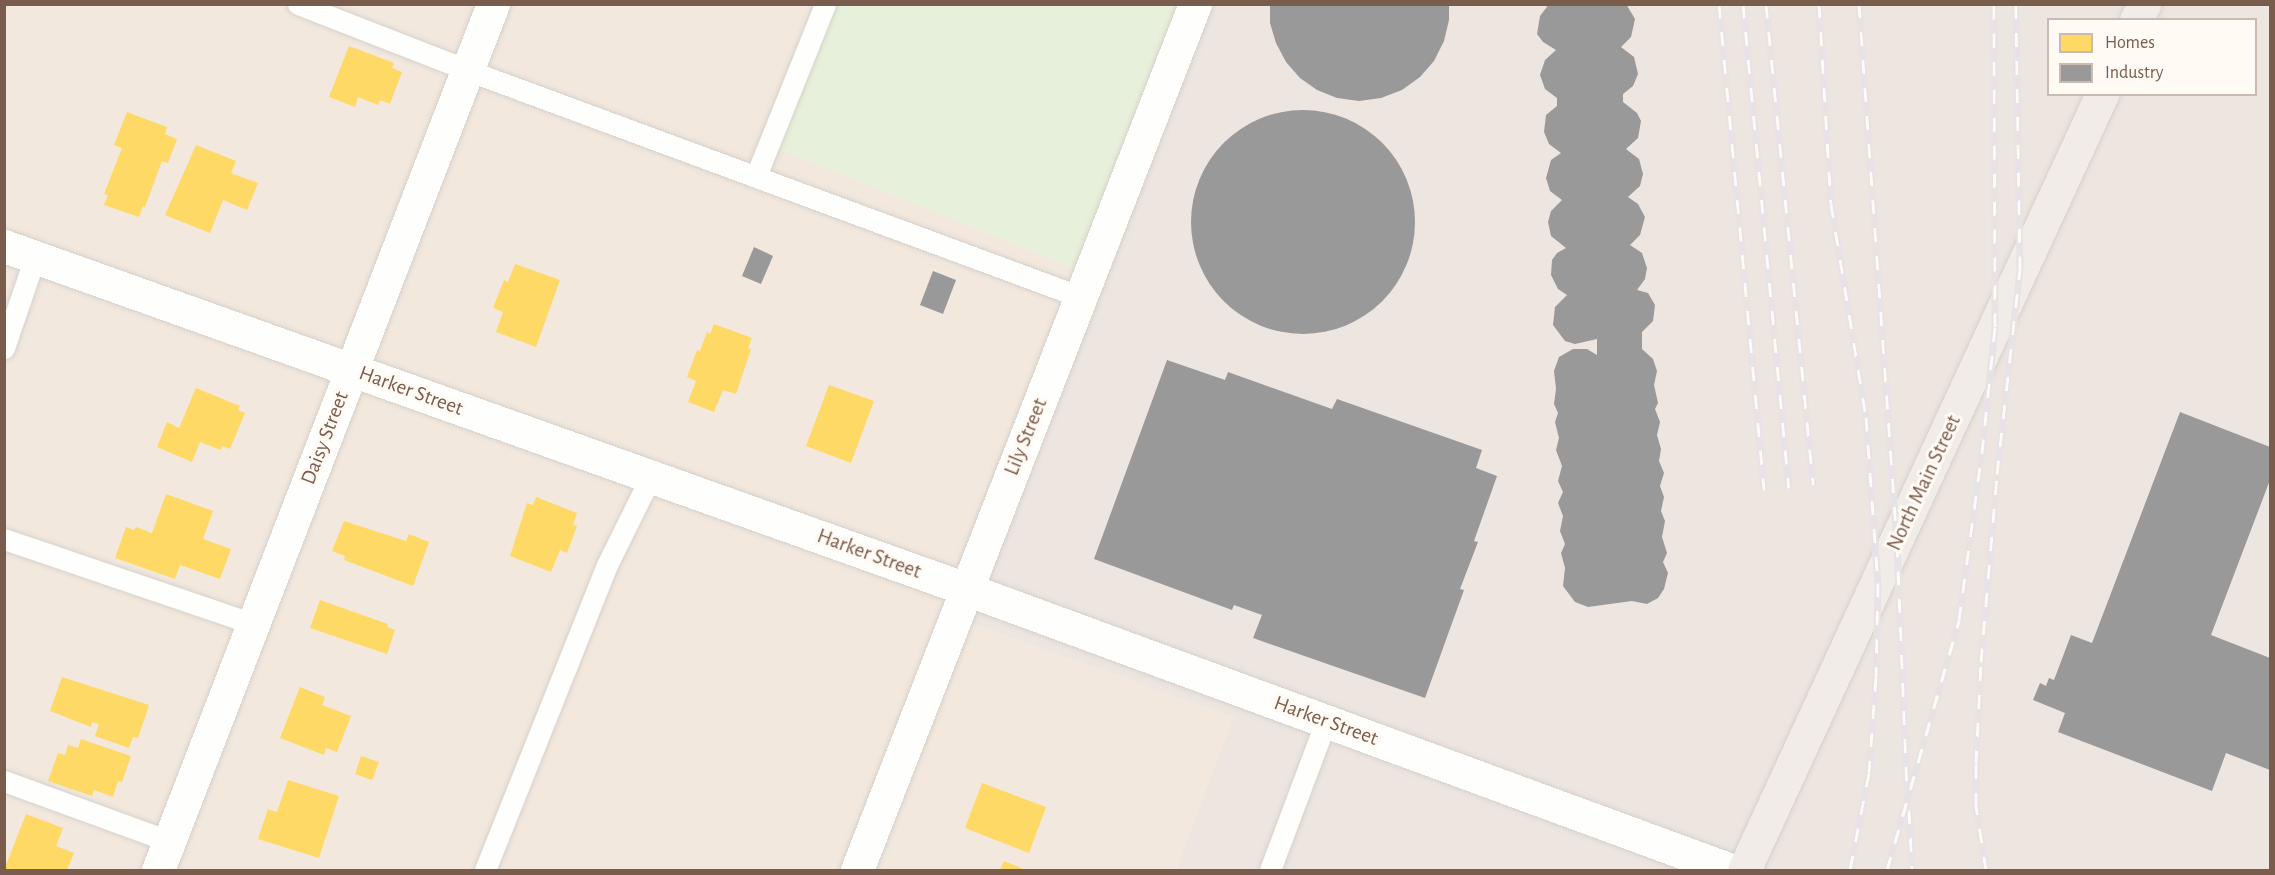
<!DOCTYPE html>
<html>
<head>
<meta charset="utf-8">
<style>
	body { margin:0 }
	#map { position:relative; width:2275px; height:875px; overflow:hidden; background:#f9f5f0; font-family:"Alegreya Sans",sans-serif }
	div>[style] { position:absolute }
	.residential>* { inset:0; background:#f2e8de }
	.industrial>* { inset:0; background:#ede5e0 }
	.green>* { inset:0; background:#e7f0db }
	.homes>* { inset:0; background:#ffd966 }
	.industry>* { inset:0; background:#999 }
	.round { border-radius:50% }
	.roads { filter:drop-shadow(0 0 2px #d7d1cb) drop-shadow(0 0 2px #d7d1cb) }
	.service>* { height:21px; margin:-10.5px; padding:0 10.5px; transform-origin:10.5px; border-radius:10.5px; background:#fefefd }
	.minor>* { height:33px; margin:-16.5px; padding:0 16.5px; transform-origin:16.5px; border-radius:16.5px; background:#fefefd }
	.tertiary>* { height:33px; margin:-16.5px; padding:0 16.5px; transform-origin:16.5px; border-radius:16.5px; background:#fefefd }
	.trunk>* { height:33px; margin:-16.5px; padding:0 16.5px; transform-origin:16.5px; border-radius:16.5px; background:#f2ece8 }
	.rail>* { height:7px; margin-top:-3.5px; transform-origin:0; background:repeating-linear-gradient(90deg,#fffaf3 0 14px,#e6e3e7 0 28px); box-sizing:border-box; border-block:2px solid #e6e3e7 }
	span { translate:-50% -50%; white-space:nowrap; text-align:center; line-height:1.15; -webkit-text-stroke:6px #fffaf3; paint-order:stroke }
	.street-label { font-size:21px; color:#7a5c4d }
	.frame { position:absolute; inset:0; border:6px solid #7a5c4d; pointer-events:none }
	.legend { position:absolute; left:2047px; top:18px; width:210px; height:78px; box-sizing:border-box; background:#fffaf3; border:2px solid #cabbb1; margin:0; padding:8px 10px; list-style:none; font-size:18px; color:#7a5c4d }
	.legend li { display:flex; align-items:center; gap:12px; height:30px }
	.legend b { width:30px; border:2px solid #cabbb1 }
</style>
</head>
<body>
<div id="map">
	<div class="residential">
		<div style="clip-path:polygon(5px 5px,836px 5px,778px 148px,1075px 268px,938px 611px,1235px 717px,1176px 870px,5px 870px)"></div>
	</div>
	<div class="industrial">
		<div style="clip-path:polygon(evenodd,1178px 5px,2270px 5px,2270px 870px,1176px 870px,1234px 717px,938px 611px,1178px 5px,2048px 20px,2256px 20px,2256px 94px,2048px 94px,2048px 20px)"></div>
	</div>
	<div class="green">
		<div style="clip-path:polygon(836px 5px,1178px 5px,1075px 268px,778px 148px)"></div>
	</div>
	<div class="homes">
		<div style="clip-path:polygon(349px 46px,394px 63px,392px 68px,402px 72px,390px 104px,380px 100px,378px 105px,358px 97px,355px 107px,329px 97px)"></div>
		<div style="clip-path:polygon(127px 112px,167px 127px,165px 134px,177px 139px,168px 163px,162px 161px,145px 207px,143px 206px,139px 217px,104px 205px,108px 195px,104px 194px,122px 148px,114px 145px)"></div>
		<div style="clip-path:polygon(196px 145px,236px 161px,231px 173px,258px 183px,247px 210px,223px 200px,210px 233px,165px 215px)"></div>
		<div style="clip-path:polygon(515px 264px,560px 280px,536px 347px,496px 332px,503px 312px,493px 308px,504px 280px,508px 282px)"></div>
		<div style="clip-path:polygon(714px 324px,752px 338px,748px 348px,751px 349px,736px 394px,723px 390px,714px 412px,688px 402px,696px 381px,687px 377px,697px 350px,700px 351px,707px 332px,710px 334px)"></div>
		<div style="clip-path:polygon(829px 385px,874px 401px,851px 463px,806px 446px)"></div>
		<div style="clip-path:polygon(196px 388px,240px 406px,238px 410px,245px 413px,230px 449px,222px 446px,221px 450px,200px 442px,192px 462px,157px 447px,167px 422px,179px 428px)"></div>
		<div style="clip-path:polygon(166px 494px,213px 511px,203px 539px,231px 549px,220px 579px,180px 565px,175px 579px,115px 558px,126px 527px,134px 530px,136px 527px,152px 533px)"></div>
		<div style="clip-path:polygon(536px 497px,577px 513px,573px 525px,577px 526px,567px 553px,560px 550px,551px 572px,510px 556px,527px 503px,533px 505px)"></div>
		<div style="clip-path:polygon(344px 521px,406px 541px,409px 534px,429px 542px,413px 586px,344px 560px,345px 556px,332px 551px)"></div>
		<div style="clip-path:polygon(320px 600px,388px 624px,387px 627px,395px 630px,387px 654px,310px 628px)"></div>
		<div style="clip-path:polygon(62px 677px,149px 705px,138px 738px,133px 737px,129px 748px,95px 736px,99px 724px,92px 722px,91px 727px,50px 711px)"></div>
		<div style="clip-path:polygon(300px 687px,325px 697px,322px 705px,351px 716px,337px 752px,326px 748px,324px 755px,280px 738px)"></div>
		<div style="clip-path:polygon(81px 739px,131px 756px,122px 782px,118px 781px,113px 797px,94px 790px,92px 796px,48px 781px,58px 753px,65px 755px,68px 745px,78px 748px)"></div>
		<div style="clip-path:polygon(361px 756px,379px 762px,372px 780px,355px 774px)"></div>
		<div style="clip-path:polygon(288px 780px,339px 796px,319px 858px,258px 839px,268px 809px,277px 812px)"></div>
		<div style="clip-path:polygon(982px 783px,1046px 807px,1029px 853px,965px 828px)"></div>
		<div style="clip-path:polygon(26px 814px,63px 828px,56px 846px,74px 853px,67px 870px,4px 870px)"></div>
		<div style="clip-path:polygon(1004px 861px,1026px 870px,1000px 870px)"></div>
	</div>
	<div class="industry">
		<div style="clip-path:polygon(1270px 4px,1449px 4px,1449px 20px,1444px 41px,1434px 61px,1420px 77px,1402px 90px,1381px 98px,1359px 101px,1337px 98px,1317px 90px,1300px 78px,1286px 62px,1276px 43px,1270px 23px)"></div>
		<div style="clip-path:polygon(1549px 4px,1626px 4px,1635px 19px,1631px 37px,1621px 47px,1634px 57px,1638px 74px,1633px 86px,1623px 94px,1623px 102px,1637px 113px,1641px 121px,1638px 138px,1626px 149px,1639px 159px,1643px 174px,1640px 186px,1628px 197px,1638px 204px,1645px 217px,1640px 235px,1630px 245px,1642px 253px,1647px 268px,1645px 279px,1637px 290px,1648px 293px,1655px 305px,1653px 321px,1642px 332px,1642px 349px,1653px 359px,1657px 371px,1654px 385px,1658px 403px,1655px 409px,1660px 422px,1657px 435px,1661px 449px,1659px 461px,1664px 473px,1660px 486px,1664px 497px,1661px 511px,1665px 521px,1662px 537px,1667px 553px,1663px 562px,1668px 573px,1664px 589px,1658px 598px,1647px 604px,1632px 601px,1588px 607px,1575px 602px,1563px 586px,1565px 568px,1561px 553px,1565px 544px,1560px 531px,1563px 516px,1558px 503px,1563px 492px,1558px 481px,1562px 466px,1556px 450px,1559px 438px,1555px 422px,1558px 413px,1554px 404px,1556px 389px,1554px 371px,1559px 357px,1573px 349px,1587px 349px,1597px 355px,1597px 339px,1575px 344px,1565px 341px,1553px 325px,1555px 307px,1567px 295px,1558px 289px,1551px 275px,1552px 260px,1557px 253px,1566px 248px,1551px 236px,1548px 222px,1551px 211px,1562px 200px,1550px 191px,1546px 178px,1551px 160px,1561px 153px,1549px 144px,1544px 132px,1546px 115px,1557px 106px,1557px 98px,1545px 89px,1540px 75px,1545px 60px,1556px 50px,1543px 42px,1537px 34px,1540px 16px)"></div>
		<div class="round" style="left:1191px;top:110px;width:224px;height:224px"></div>
		<div style="clip-path:polygon(754px 247px,773px 256px,761px 284px,742px 276px)"></div>
		<div style="clip-path:polygon(933px 271px,956px 280px,943px 314px,920px 305px)"></div>
		<div style="clip-path:polygon(1167px 360px,1225px 380px,1228px 372px,1332px 409px,1337px 399px,1482px 450px,1476px 468px,1497px 476px,1474px 541px,1478px 542px,1460px 589px,1464px 590px,1425px 698px,1253px 638px,1262px 615px,1234px 605px,1232px 610px,1094px 559px)"></div>
		<div style="clip-path:polygon(2180px 412px,2270px 447px,2270px 480px,2211px 635px,2270px 658px,2270px 770px,2226px 753px,2212px 791px,2058px 732px,2065px 713px,2033px 700px,2040px 683px,2046px 686px,2049px 678px,2054px 680px,2071px 635px,2092px 643px)"></div>
	</div>
	<div class="roads">
		<div class="service">
			<div style="left:298px;top:4px;width:181px;rotate:21.3deg"></div>
			<div style="left:467px;top:70px;width:655px;rotate:20.29deg"></div>
			<div style="left:756px;top:176px;width:185px;rotate:-68.1deg"></div>
			<div style="left:4px;top:348px;width:96px;rotate:-71.2deg"></div>
			<div style="left:4px;top:539px;width:263px;rotate:18.8deg"></div>
			<div style="left:4px;top:781px;width:176px;rotate:20deg"></div>
			<div style="left:485px;top:870px;width:328px;rotate:-68.2deg"></div>
			<div style="left:607px;top:565px;width:99px;rotate:-63.7deg"></div>
			<div style="left:1270px;top:870px;width:159px;rotate:-69.4deg"></div>
		</div>
		<div class="minor">
			<div style="left:158px;top:870px;width:929px;rotate:-68.85deg"></div>
			<div style="left:857px;top:870px;width:930px;rotate:-68.68deg"></div>
		</div>
		<div class="tertiary">
			<div style="left:4px;top:246px;width:1021px;rotate:19.62deg"></div>
			<div style="left:966px;top:589px;width:815px;rotate:20.17deg"></div>
		</div>
		<div class="trunk">
			<div style="left:2136px;top:20px;width:18px;rotate:-63deg"></div>
			<div style="left:1744px;top:870px;width:855px;rotate:-65.23deg"></div>
		</div>
	</div>
	<div class="rail">
		<div style="left:1719px;top:4px;width:488px;rotate:84.7deg"></div>
		<div style="left:1743px;top:4px;width:486px;rotate:84.6deg"></div>
		<div style="left:1766px;top:4px;width:483px;rotate:84.4deg"></div>
		<div style="left:1819px;top:4px;width:200px;rotate:86.6deg"></div>
		<div style="left:1831px;top:204px;width:216px;rotate:80.7deg"></div>
		<div style="left:1866px;top:417px;width:166px;rotate:85.9deg"></div>
		<div style="left:1878px;top:583px;width:94px;rotate:91.2deg"></div>
		<div style="left:1876px;top:677px;width:96px;rotate:94.2deg"></div>
		<div style="left:1869px;top:773px;width:99px;rotate:101.1deg"></div>
		<div style="left:1859px;top:4px;width:540px;rotate:85.97deg"></div>
		<div style="left:1897px;top:543px;width:246px;rotate:87.7deg"></div>
		<div style="left:1909px;top:810px;width:60px;rotate:87.1deg"></div>
		<div style="left:1887px;top:870px;width:260px;rotate:-73.9deg"></div>
		<div style="left:1959px;top:620px;width:169px;rotate:-82.2deg"></div>
		<div style="left:1982px;top:453px;width:127px;rotate:-84.1deg"></div>
		<div style="left:1995px;top:327px;width:323px;rotate:-90.2deg"></div>
		<div style="left:1986px;top:870px;width:65px;rotate:-98.9deg"></div>
		<div style="left:1976px;top:806px;width:42px;rotate:-90deg"></div>
		<div style="left:1976px;top:764px;width:102px;rotate:-87.2deg"></div>
		<div style="left:1981px;top:662px;width:189px;rotate:-85.1deg"></div>
		<div style="left:1997px;top:474px;width:205px;rotate:-83.6deg"></div>
		<div style="left:2020px;top:270px;width:266px;rotate:-90.9deg"></div>
	</div>
	<div class="street-label">
		<span style="left:411px;top:391px;rotate:20deg">Harker Street</span>
		<span style="left:1026px;top:437px;rotate:-68deg">Lily Street</span>
		<span style="left:325px;top:438px;rotate:-69deg">Daisy Street</span>
		<span style="left:1924px;top:483px;rotate:-65deg">North Main Street</span>
		<span style="left:869px;top:554px;rotate:20deg">Harker Street</span>
		<span style="left:1326px;top:721px;rotate:20deg">Harker Street</span>
	</div>
	<div class="frame"></div>
	<ul class="legend">
	<li><b style="height:16px;background:#ffd966"></b>Homes</li>
	<li><b style="height:16px;background:#999"></b>Industry</li>
	</ul>
</div>
</body>
</html>
